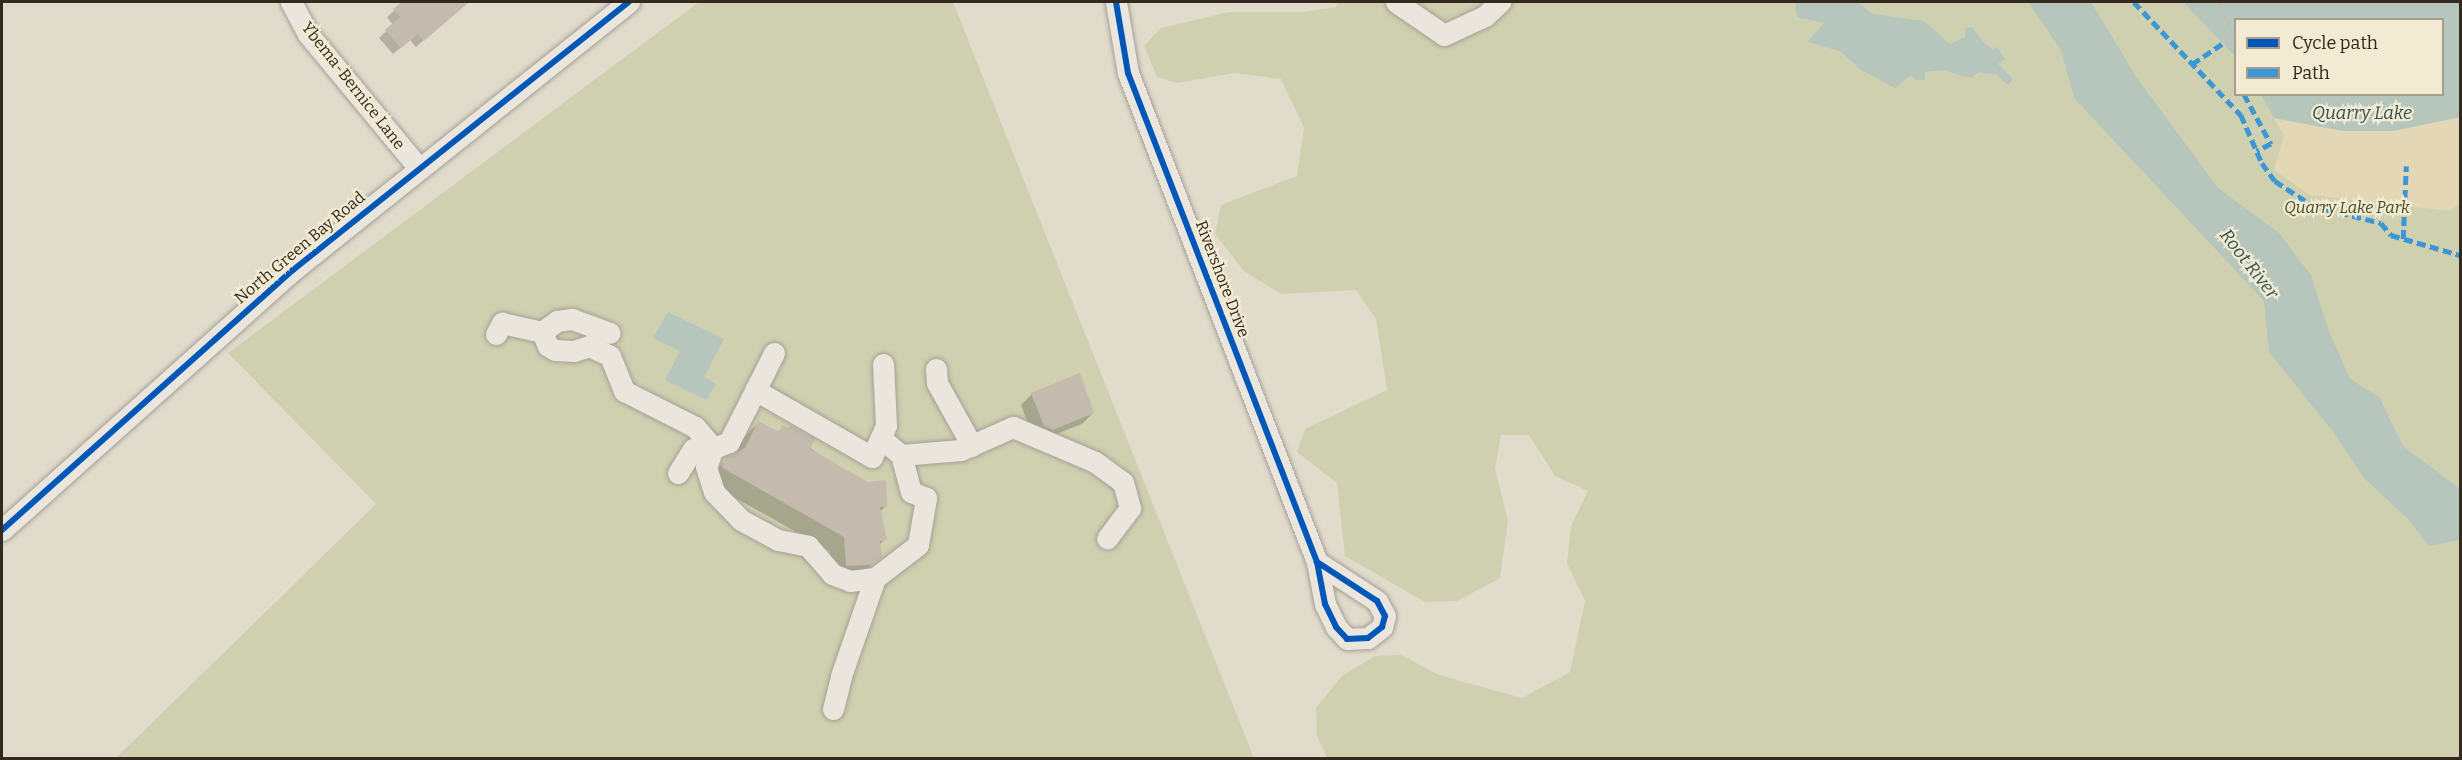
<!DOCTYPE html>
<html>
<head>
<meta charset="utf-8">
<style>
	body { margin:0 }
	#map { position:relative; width:2462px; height:760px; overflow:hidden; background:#e1dbcc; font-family:Bitter,serif }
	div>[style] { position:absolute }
	.green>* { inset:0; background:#cfd0af }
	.sand>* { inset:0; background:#e3d7b5 }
	.water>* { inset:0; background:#b7c6bd }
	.shadow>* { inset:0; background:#0003 }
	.building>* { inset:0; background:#c4baad }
	.path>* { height:3px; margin-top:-1.5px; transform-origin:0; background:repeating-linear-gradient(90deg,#c2bdb4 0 4.5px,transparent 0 7.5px) }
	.roads { filter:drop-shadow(0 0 2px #a6a096) drop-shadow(0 0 2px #a6a096) }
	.minor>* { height:21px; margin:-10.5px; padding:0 10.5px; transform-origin:10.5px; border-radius:10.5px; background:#eae6dd }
	.quiet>* { height:4.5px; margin-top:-2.25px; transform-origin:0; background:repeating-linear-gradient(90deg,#3d96d5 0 9px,transparent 0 13.5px) }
	.cycleway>* { height:6px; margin:-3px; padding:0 3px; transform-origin:3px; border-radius:3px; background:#0057b8 }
	span { translate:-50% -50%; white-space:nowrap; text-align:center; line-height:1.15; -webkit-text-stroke:4.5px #f2ead2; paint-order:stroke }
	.street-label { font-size:16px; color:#34291e }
	.park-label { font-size:16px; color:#444e27; font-style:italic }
	.water-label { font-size:18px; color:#2f5251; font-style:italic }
	.frame { position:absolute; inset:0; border:3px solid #34291e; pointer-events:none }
	.legend { position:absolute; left:2234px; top:18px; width:210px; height:78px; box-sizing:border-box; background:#f2ead2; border:2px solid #a69d8a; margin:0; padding:8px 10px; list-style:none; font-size:18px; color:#34291e }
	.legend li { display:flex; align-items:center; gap:12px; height:30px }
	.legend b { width:30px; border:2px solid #a69d8a }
</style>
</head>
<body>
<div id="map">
	<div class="green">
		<div style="clip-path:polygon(699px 2px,953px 2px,1254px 758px,116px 758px,376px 504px,228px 353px)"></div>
		<div style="clip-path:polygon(evenodd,1337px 2px,2460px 2px,2460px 758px,1327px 758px,1317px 736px,1316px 708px,1342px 676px,1375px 656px,1401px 655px,1439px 675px,1522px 698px,1570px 672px,1585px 601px,1567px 563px,1571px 526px,1588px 491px,1555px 476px,1529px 435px,1501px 435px,1495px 469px,1508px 521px,1500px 578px,1457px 601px,1425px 602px,1345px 556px,1337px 483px,1297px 452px,1305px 429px,1387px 390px,1376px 319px,1356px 290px,1281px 294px,1244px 271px,1215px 234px,1221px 205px,1297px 176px,1304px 128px,1281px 79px,1235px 73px,1177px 83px,1157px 77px,1144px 46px,1161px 28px,1229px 12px,1304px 12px,1336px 7px,1337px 2px,2236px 20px,2442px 20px,2442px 94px,2236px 94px,2236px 20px)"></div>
	</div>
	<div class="sand">
		<div style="clip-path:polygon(2460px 117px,2460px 204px,2449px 211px,2310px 195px,2274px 170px,2284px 135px,2274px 118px,2343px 131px,2393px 131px)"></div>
	</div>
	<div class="water">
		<div style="clip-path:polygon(1795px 2px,1858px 2px,1873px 14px,1924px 21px,1950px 44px,1965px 37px,1965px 28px,1972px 27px,1984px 43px,1992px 49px,1997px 47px,2005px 59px,1998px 64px,2013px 79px,2008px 85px,1996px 75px,1980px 72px,1972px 77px,1961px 76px,1944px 70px,1925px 72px,1925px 80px,1915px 80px,1911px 75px,1895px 88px,1861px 70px,1840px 51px,1807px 42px,1824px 23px,1797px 17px)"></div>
		<div style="clip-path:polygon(2028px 2px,2091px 2px,2137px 78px,2218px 188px,2279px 233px,2311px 275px,2328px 329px,2350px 379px,2379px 397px,2403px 446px,2460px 489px,2460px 540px,2429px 546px,2407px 518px,2364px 478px,2334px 433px,2269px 352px,2264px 301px,2074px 98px,2061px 50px)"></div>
		<div style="clip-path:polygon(2183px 2px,2460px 2px,2460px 117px,2393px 131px,2343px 131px,2274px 118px,2261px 95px,2442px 94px,2442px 20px,2236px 20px,2235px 56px)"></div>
		<div style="clip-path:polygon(668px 312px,724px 339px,704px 377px,716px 384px,707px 400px,665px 380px,680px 351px,653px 338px)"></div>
	</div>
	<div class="shadow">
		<div style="clip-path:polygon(404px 2px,463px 2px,465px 3px,416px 47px,410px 40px,393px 54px,379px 38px,393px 25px,387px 17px)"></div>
		<div style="clip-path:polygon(1032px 394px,1093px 413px,1082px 424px,1041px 440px,1033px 437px,1021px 405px)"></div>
		<div style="clip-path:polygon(758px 423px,777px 433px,783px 427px,886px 506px,880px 512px,885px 539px,879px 545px,880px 556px,865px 571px,833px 580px,830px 551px,707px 482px,727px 458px,736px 454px,744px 437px)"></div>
	</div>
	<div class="building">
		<div style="clip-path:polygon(402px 2px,469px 2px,424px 41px,418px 34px,401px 48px,385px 30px,400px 17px,393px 9px)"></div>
		<div style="clip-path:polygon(1080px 373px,1094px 413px,1053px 430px,1044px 426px,1031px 393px)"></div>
		<div style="clip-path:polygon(758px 421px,779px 432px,782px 425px,788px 428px,790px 425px,815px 439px,810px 449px,868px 482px,886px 480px,887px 507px,880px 507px,887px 540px,880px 541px,882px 557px,871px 565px,846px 566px,844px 537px,721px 467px,726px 457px,745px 448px)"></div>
	</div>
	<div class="path">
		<div style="left:2218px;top:2px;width:39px;rotate:64deg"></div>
		<div style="left:2235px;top:37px;width:11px;rotate:153deg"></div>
	</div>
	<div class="roads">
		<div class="minor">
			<div style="left:291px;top:2px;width:36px;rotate:62deg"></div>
			<div style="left:308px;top:34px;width:174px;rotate:50.4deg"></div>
			<div style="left:1116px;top:2px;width:72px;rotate:80.4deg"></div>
			<div style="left:1128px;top:73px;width:524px;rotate:68.87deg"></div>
			<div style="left:1317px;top:562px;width:43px;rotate:79.2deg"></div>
			<div style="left:1325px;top:604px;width:25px;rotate:64deg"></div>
			<div style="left:1336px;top:627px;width:16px;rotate:47deg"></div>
			<div style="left:1347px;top:639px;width:21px;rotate:-3deg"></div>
			<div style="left:1368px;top:638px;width:18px;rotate:-38deg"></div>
			<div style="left:1382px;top:627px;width:11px;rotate:-75deg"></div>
			<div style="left:1385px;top:616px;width:17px;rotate:-118deg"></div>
			<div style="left:1377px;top:601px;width:72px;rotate:-147deg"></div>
			<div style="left:1396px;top:2px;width:58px;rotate:34.5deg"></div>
			<div style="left:1444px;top:35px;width:45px;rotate:-24.9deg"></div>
			<div style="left:1485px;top:16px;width:21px;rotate:-43deg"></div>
			<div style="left:542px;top:332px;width:15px;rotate:67deg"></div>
			<div style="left:548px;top:346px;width:8px;rotate:30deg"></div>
			<div style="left:555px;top:350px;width:19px;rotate:3deg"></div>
			<div style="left:574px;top:351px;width:16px;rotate:-18deg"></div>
			<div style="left:589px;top:346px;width:23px;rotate:25deg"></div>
			<div style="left:610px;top:356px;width:38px;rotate:68deg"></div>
			<div style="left:624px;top:391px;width:80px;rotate:26.9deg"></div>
			<div style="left:695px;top:427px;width:28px;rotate:49deg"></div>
			<div style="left:496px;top:334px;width:13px;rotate:-61deg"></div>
			<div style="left:502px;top:323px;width:41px;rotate:12.7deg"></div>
			<div style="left:542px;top:332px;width:19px;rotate:-36deg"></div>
			<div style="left:557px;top:321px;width:15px;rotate:-8deg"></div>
			<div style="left:572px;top:319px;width:40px;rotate:20.2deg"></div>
			<div style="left:774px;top:353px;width:100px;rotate:116.8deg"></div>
			<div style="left:729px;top:442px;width:17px;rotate:159deg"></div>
			<div style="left:713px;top:448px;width:20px;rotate:110deg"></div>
			<div style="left:706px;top:467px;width:26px;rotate:72deg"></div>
			<div style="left:714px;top:492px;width:39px;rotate:46deg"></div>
			<div style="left:741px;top:520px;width:42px;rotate:28.4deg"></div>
			<div style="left:778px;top:540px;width:31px;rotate:11deg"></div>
			<div style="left:808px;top:546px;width:37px;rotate:49deg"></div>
			<div style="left:832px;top:574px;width:19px;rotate:21deg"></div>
			<div style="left:850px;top:581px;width:25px;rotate:-7deg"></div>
			<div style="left:875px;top:578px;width:54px;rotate:-37.5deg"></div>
			<div style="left:918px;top:545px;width:48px;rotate:-80.3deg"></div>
			<div style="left:926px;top:498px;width:16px;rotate:-158deg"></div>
			<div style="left:911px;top:492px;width:38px;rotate:-105deg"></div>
			<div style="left:901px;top:455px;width:25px;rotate:-140deg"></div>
			<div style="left:936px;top:369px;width:14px;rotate:86deg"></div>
			<div style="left:937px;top:383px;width:72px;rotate:60.9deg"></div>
			<div style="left:755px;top:390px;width:135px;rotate:29.8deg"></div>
			<div style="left:872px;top:457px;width:35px;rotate:-66deg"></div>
			<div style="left:886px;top:425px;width:61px;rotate:-92.8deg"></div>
			<div style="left:901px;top:455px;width:60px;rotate:-4.8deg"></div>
			<div style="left:961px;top:450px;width:57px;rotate:-23.9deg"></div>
			<div style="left:1013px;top:427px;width:89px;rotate:23.1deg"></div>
			<div style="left:1095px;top:462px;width:34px;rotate:36deg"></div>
			<div style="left:1123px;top:482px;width:27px;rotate:75deg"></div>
			<div style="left:1130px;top:508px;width:38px;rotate:127deg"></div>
			<div style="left:678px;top:473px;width:28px;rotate:-58deg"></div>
			<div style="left:693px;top:449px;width:20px;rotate:-3deg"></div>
			<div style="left:2px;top:530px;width:390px;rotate:-41.8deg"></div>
			<div style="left:293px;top:270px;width:430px;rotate:-38.6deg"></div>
			<div style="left:833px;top:709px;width:34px;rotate:-76deg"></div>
			<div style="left:841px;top:676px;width:104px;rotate:-70.9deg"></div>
		</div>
	</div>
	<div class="quiet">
		<div style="left:2134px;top:2px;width:156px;rotate:46.6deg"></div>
		<div style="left:2241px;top:115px;width:52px;rotate:66.4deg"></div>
		<div style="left:2262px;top:163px;width:22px;rotate:54deg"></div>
		<div style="left:2275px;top:181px;width:45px;rotate:33.3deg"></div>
		<div style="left:2313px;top:206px;width:70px;rotate:14deg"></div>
		<div style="left:2381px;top:223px;width:16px;rotate:50deg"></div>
		<div style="left:2391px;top:235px;width:72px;rotate:16.2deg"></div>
		<div style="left:2192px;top:64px;width:40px;rotate:-34deg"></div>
		<div style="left:2244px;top:94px;width:57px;rotate:61.6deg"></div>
		<div style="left:2271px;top:144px;width:16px;rotate:153deg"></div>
		<div style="left:2403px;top:239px;width:73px;rotate:-87.6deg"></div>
	</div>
	<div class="cycleway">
		<div style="left:1116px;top:2px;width:72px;rotate:80.4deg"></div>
		<div style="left:1128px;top:73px;width:524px;rotate:68.87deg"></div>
		<div style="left:1317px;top:562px;width:43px;rotate:79.2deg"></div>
		<div style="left:1325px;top:604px;width:25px;rotate:64deg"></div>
		<div style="left:1336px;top:627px;width:16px;rotate:47deg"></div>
		<div style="left:1347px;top:639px;width:21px;rotate:-3deg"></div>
		<div style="left:1368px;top:638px;width:18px;rotate:-38deg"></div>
		<div style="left:1382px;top:627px;width:11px;rotate:-75deg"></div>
		<div style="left:1385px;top:616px;width:17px;rotate:-118deg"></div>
		<div style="left:1377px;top:601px;width:72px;rotate:-147deg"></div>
		<div style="left:2px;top:530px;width:390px;rotate:-41.8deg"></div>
		<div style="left:293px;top:270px;width:430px;rotate:-38.6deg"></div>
	</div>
	<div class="street-label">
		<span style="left:353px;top:86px;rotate:52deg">Ybema-Bernice Lane</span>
		<span style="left:300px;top:248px;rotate:-40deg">North Green Bay Road</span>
		<span style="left:1222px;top:279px;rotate:69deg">Rivershore Drive</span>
	</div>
	<div class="park-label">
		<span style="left:2347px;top:208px">Quarry Lake Park</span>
	</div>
	<div class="water-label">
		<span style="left:2362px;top:113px">Quarry Lake</span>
		<span style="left:2249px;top:264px;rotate:52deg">Root River</span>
	</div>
	<div class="frame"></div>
	<ul class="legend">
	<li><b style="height:8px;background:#0057b8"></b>Cycle path</li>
	<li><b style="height:8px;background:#3d96d5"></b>Path</li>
	</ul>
</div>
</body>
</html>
